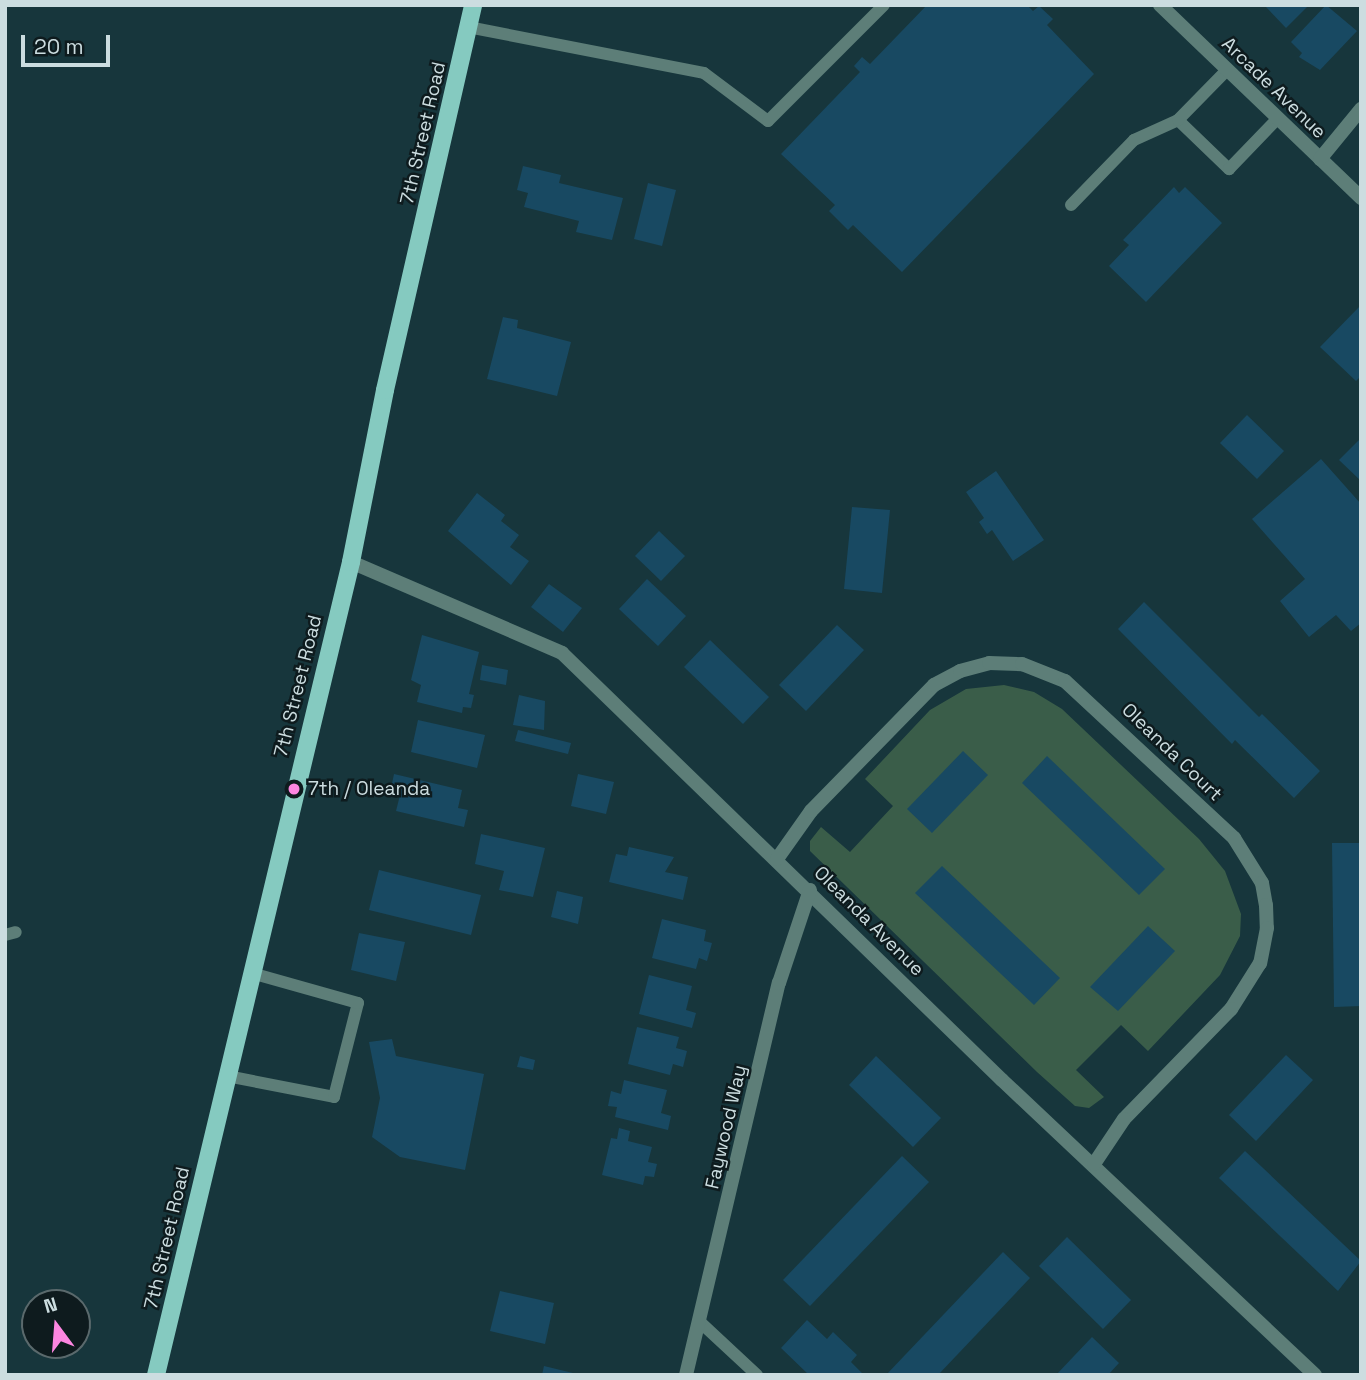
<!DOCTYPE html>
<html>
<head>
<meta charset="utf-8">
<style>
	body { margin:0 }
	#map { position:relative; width:1366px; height:1380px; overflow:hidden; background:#17363c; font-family:"Space Grotesk",sans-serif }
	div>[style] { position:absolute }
	.green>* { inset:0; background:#3a5d49 }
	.building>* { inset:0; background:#184962 }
	.service>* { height:12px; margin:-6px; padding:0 6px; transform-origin:6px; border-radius:6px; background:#5d7e78 }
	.minor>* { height:14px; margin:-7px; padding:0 7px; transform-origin:7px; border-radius:7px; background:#5d7e78 }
	.primary>* { height:18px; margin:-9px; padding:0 9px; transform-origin:9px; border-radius:9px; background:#85cac0 }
	.dots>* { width:19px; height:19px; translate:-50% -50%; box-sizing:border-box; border:4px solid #0e1b1e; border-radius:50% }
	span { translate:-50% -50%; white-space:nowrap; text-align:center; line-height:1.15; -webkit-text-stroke:5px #0e1b1e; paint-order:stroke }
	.street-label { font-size:19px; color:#ccdde0 }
	.poi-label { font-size:19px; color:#ccdde0 }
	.left { translate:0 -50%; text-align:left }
	.frame { position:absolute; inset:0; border:7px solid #ccdde0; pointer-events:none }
	.north { position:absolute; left:21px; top:1289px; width:70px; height:70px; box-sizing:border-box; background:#0e1b1e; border:2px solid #5a696c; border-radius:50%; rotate:344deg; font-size:19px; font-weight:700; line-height:28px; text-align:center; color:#ccdde0 }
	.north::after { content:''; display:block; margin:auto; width:24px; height:32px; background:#fd86e1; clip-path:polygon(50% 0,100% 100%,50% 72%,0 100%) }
	.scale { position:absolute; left:21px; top:35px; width:89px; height:32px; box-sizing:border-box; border:4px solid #ccdde0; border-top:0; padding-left:9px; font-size:21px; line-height:24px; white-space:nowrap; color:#ccdde0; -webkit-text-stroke:5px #0e1b1e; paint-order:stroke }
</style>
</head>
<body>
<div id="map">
	<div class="green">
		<div style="clip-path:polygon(1004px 685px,1034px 692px,1062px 709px,1199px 839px,1225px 871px,1241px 914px,1240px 936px,1220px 975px,1148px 1051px,1121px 1025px,1076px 1070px,1104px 1097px,1089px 1108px,1075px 1106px,1037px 1072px,810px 851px,810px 841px,821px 827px,850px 852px,893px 806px,865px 779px,930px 710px,966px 689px)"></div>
	</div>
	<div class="building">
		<div style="clip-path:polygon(927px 5px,1027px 5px,1033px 11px,1039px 6px,1053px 19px,1047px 25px,1094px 74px,902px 272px,853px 225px,848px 230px,829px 211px,835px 205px,781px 154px,860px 72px,854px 66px,862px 57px,870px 64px)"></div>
		<div style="clip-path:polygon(1264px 5px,1309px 5px,1286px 28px)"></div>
		<div style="clip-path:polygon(1326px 5px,1357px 31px,1320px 70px,1299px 57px,1302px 53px,1291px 42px)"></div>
		<div style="clip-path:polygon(523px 166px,561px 175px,559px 183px,623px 198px,612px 240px,576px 232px,579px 221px,524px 207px,528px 193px,517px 190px)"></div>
		<div style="clip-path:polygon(648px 183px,676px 190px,662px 246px,634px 239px)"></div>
		<div style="clip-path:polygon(1174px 187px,1179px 193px,1185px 187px,1222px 223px,1146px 302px,1109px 266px,1129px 245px,1123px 240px)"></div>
		<div style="clip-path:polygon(1361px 305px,1361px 376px,1356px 381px,1320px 347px)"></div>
		<div style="clip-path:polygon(503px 317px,518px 320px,517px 328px,571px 342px,557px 396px,487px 379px)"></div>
		<div style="clip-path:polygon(1247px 415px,1284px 451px,1257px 479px,1220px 443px)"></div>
		<div style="clip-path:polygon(1361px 438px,1361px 481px,1339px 460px)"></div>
		<div style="clip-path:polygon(1321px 459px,1361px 504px,1361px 623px,1351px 631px,1336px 615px,1309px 637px,1280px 601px,1305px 579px,1252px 519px)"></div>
		<div style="clip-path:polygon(996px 471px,1044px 540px,1013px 561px,992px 530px,987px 534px,979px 522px,984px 518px,966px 492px)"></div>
		<div style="clip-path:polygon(477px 493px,505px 515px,501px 521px,519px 535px,510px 547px,529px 561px,511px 585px,448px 531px)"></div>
		<div style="clip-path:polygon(852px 507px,890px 510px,882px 593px,844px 589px)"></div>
		<div style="clip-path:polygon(659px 531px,685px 556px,661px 581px,635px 556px)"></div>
		<div style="clip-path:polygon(647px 579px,686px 616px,658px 646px,619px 609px)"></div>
		<div style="clip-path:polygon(549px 584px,582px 608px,563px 632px,531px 607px)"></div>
		<div style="clip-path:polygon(1144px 602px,1259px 717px,1262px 714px,1320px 771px,1294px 798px,1235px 740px,1232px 744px,1118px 629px)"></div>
		<div style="clip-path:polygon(837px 625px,864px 650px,806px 711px,779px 685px)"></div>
		<div style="clip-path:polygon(422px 635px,479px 652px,469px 694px,474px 695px,471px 708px,463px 707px,462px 713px,417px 702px,421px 685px,411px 680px)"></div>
		<div style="clip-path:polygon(710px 640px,769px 697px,743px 724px,684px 667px)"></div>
		<div style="clip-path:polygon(482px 665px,508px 670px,506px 685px,480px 680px)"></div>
		<div style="clip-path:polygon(519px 695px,545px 701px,544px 730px,513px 725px)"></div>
		<div style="clip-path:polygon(418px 720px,485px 735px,477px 768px,411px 752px)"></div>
		<div style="clip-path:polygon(518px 730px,571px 743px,568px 754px,515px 741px)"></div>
		<div style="clip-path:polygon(963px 751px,988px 775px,932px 833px,907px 809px)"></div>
		<div style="clip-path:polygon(1047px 756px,1165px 869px,1139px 895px,1022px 783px)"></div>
		<div style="clip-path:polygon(394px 774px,462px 790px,458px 808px,468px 810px,464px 827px,396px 811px,400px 795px,390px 793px)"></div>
		<div style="clip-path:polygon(578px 774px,614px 782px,606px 814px,571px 806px)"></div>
		<div style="clip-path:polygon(481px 834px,545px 848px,533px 897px,499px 890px,504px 871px,475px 864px)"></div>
		<div style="clip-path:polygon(1332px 843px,1361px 843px,1361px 1006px,1334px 1007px)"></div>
		<div style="clip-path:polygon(629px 847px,674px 857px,665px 872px,688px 877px,683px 900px,609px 882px,616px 854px,627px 856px)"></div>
		<div style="clip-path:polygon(942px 866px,1060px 978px,1034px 1005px,915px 893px)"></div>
		<div style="clip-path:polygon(379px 870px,481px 895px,471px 935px,369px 910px)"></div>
		<div style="clip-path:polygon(557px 891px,583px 897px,578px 924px,551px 917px)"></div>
		<div style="clip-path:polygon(662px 919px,706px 930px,704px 941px,712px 943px,707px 961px,699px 958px,696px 969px,652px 958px)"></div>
		<div style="clip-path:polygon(1148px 926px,1175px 951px,1118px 1011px,1090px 987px)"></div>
		<div style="clip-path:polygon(359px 933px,405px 942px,396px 981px,351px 970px)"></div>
		<div style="clip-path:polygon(649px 975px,692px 986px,686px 1010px,696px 1013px,692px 1028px,639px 1014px)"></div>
		<div style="clip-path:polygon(637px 1027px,679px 1037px,676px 1048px,687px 1051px,683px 1067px,673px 1064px,670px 1075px,628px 1064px)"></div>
		<div style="clip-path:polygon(392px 1039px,396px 1056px,484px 1074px,465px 1170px,400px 1157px,372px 1137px,380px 1098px,369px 1042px)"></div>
		<div style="clip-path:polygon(1286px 1055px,1313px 1080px,1256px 1141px,1229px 1115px)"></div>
		<div style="clip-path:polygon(520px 1056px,535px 1060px,533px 1070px,517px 1067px)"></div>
		<div style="clip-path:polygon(876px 1056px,941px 1118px,913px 1147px,849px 1085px)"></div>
		<div style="clip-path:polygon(624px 1080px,667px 1090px,661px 1113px,671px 1116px,668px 1130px,615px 1117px,617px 1107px,608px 1106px,611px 1091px,621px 1094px)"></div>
		<div style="clip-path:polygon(619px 1128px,630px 1131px,628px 1141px,652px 1147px,648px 1162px,657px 1164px,654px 1177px,645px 1176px,643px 1185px,602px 1175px,611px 1138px,617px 1139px)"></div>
		<div style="clip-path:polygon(1245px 1151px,1361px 1261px,1338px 1291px,1219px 1178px)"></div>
		<div style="clip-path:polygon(902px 1156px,929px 1182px,810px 1306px,783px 1280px)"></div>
		<div style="clip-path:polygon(1067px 1237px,1131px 1300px,1103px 1329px,1039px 1266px)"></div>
		<div style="clip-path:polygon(1003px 1252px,1030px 1278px,938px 1375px,886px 1375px)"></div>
		<div style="clip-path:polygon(500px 1291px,554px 1303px,545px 1344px,490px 1331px)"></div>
		<div style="clip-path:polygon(807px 1320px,827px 1339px,833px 1332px,857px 1355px,851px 1362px,864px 1375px,809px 1375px,781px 1348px)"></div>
		<div style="clip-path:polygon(1092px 1337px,1119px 1363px,1108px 1375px,1056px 1375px)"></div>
		<div style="clip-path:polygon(544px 1366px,577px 1374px,576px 1375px,542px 1375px)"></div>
	</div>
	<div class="service">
		<div style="left:468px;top:27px;width:240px;rotate:11deg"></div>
		<div style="left:704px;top:73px;width:80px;rotate:36.9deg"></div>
		<div style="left:768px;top:121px;width:164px;rotate:-45deg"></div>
		<div style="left:1178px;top:120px;width:71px;rotate:43.9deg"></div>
		<div style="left:1229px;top:169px;width:71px;rotate:-46.1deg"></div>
		<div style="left:1071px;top:205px;width:91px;rotate:-45.9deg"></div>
		<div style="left:1134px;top:140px;width:48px;rotate:-24.4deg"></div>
		<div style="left:1178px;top:120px;width:70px;rotate:-45.6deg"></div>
		<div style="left:5px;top:935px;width:11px;rotate:-15deg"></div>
		<div style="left:227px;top:1076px;width:109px;rotate:11.1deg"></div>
		<div style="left:334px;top:1097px;width:97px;rotate:-75.7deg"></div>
		<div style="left:358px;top:1003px;width:111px;rotate:-164.3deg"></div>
		<div style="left:700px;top:1322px;width:78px;rotate:42.9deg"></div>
	</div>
	<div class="minor">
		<div style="left:1160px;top:5px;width:279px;rotate:43.8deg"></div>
		<div style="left:1320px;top:159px;width:65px;rotate:-50.6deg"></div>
		<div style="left:351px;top:562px;width:230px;rotate:23.3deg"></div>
		<div style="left:562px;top:653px;width:613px;rotate:44.14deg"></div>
		<div style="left:1002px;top:1080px;width:430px;rotate:43.3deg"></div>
		<div style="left:777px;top:859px;width:59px;rotate:-54.7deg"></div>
		<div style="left:811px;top:811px;width:176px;rotate:-45.7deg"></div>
		<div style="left:934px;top:685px;width:30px;rotate:-28deg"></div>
		<div style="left:960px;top:671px;width:30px;rotate:-15deg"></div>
		<div style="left:989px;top:663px;width:33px;rotate:2deg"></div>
		<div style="left:1022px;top:664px;width:46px;rotate:21.6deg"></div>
		<div style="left:1065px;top:681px;width:231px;rotate:42.9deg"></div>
		<div style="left:1234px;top:838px;width:53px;rotate:58.1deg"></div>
		<div style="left:1262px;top:883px;width:22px;rotate:80deg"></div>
		<div style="left:1266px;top:905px;width:23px;rotate:88deg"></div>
		<div style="left:1267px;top:928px;width:36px;rotate:101deg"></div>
		<div style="left:1260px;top:963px;width:54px;rotate:122.2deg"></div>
		<div style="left:1231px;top:1009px;width:153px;rotate:134.2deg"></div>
		<div style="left:1124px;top:1119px;width:54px;rotate:123.7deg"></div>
		<div style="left:686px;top:1375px;width:403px;rotate:-76.7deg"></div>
		<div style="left:779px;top:983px;width:98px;rotate:-71.6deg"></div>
	</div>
	<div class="primary">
		<div style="left:156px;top:1375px;width:836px;rotate:-76.51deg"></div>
		<div style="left:351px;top:562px;width:175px;rotate:-78.8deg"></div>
		<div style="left:385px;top:390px;width:395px;rotate:-77.1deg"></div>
	</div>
	<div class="dots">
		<div style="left:294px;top:789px;background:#fd86e1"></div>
	</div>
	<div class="street-label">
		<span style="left:1274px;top:88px;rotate:44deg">Arcade Avenue</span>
		<span style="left:423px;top:133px;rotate:-77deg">7th Street Road</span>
		<span style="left:298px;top:686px;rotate:-76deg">7th Street Road</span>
		<span style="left:1172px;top:752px;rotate:44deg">Oleanda Court</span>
		<span style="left:869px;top:921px;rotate:45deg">Oleanda Avenue</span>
		<span style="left:726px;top:1127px;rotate:-77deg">Faywood Way</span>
		<span style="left:167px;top:1238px;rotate:-77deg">7th Street Road</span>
	</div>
	<div class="poi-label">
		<span class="left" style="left:308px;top:789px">7th / Oleanda</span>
	</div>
	<div class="frame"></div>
	<div class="north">N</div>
	<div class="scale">20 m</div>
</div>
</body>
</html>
